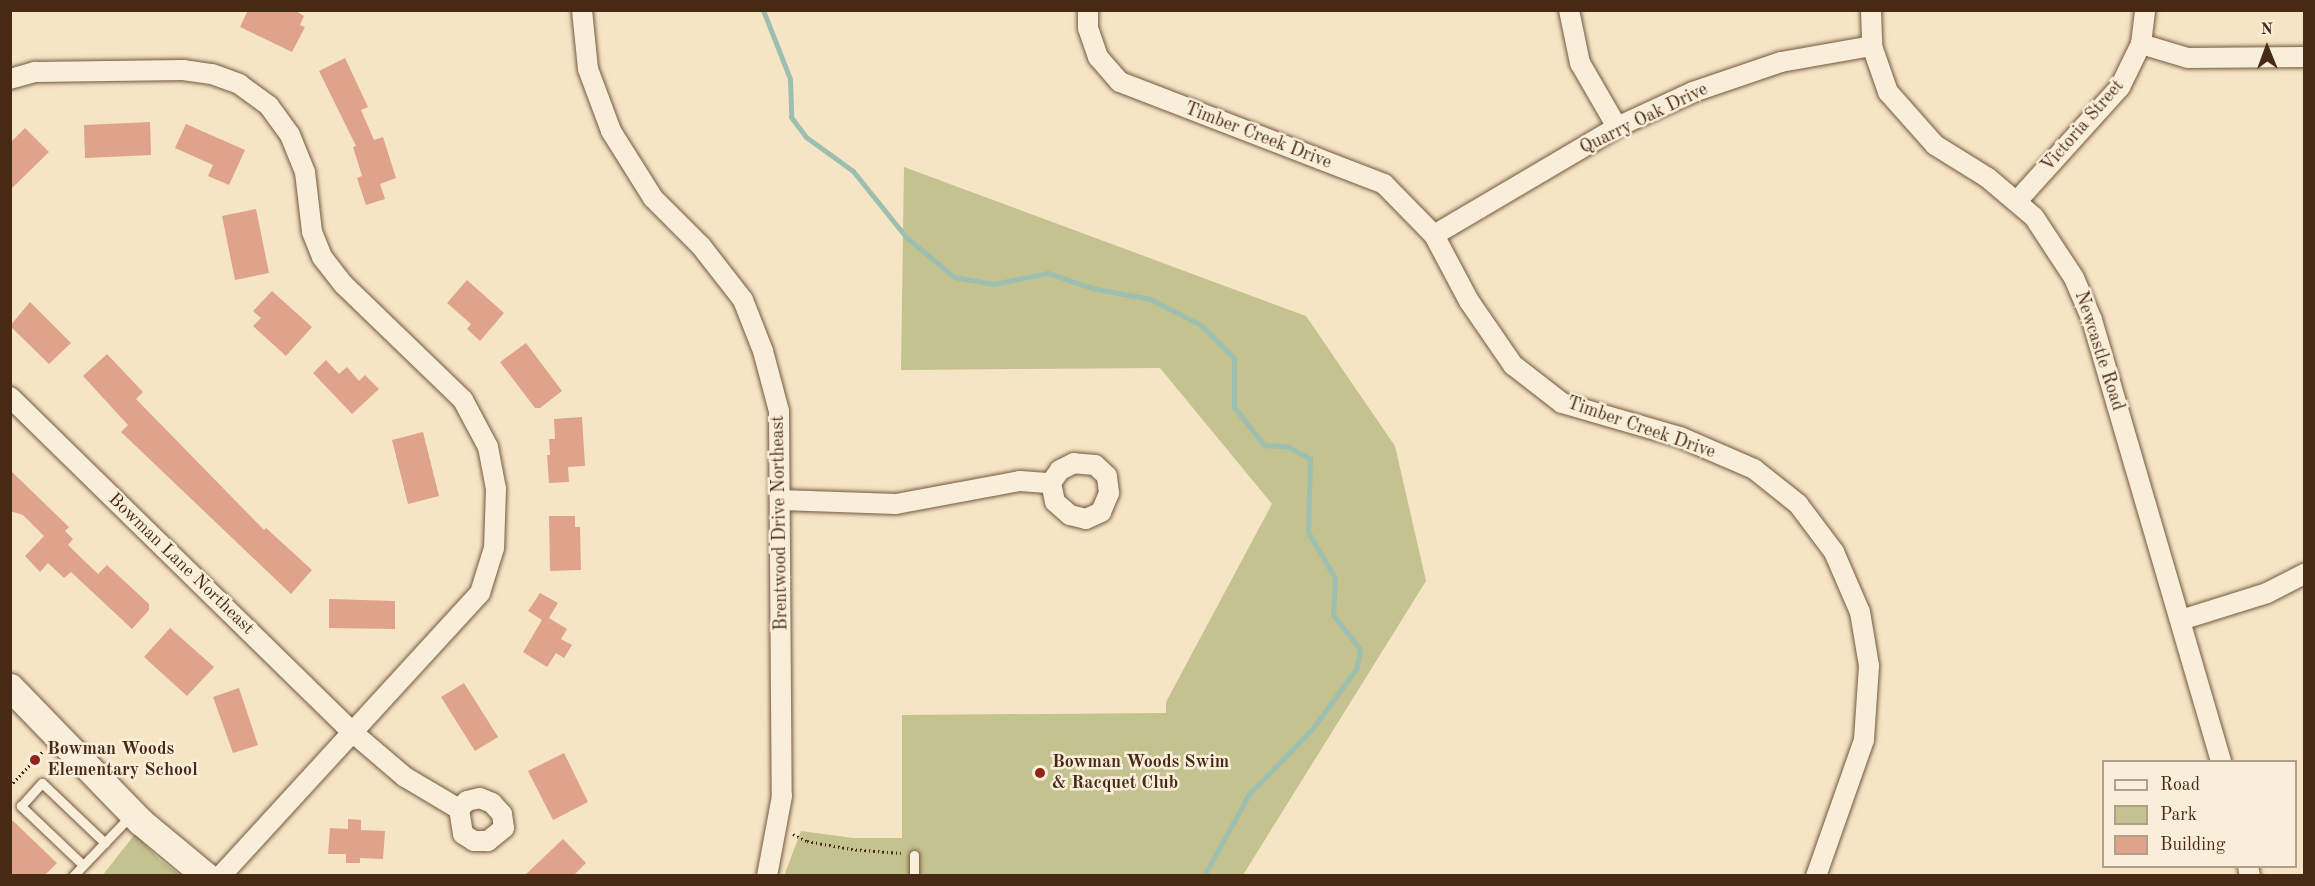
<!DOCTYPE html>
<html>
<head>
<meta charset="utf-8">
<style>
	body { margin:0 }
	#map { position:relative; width:2315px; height:886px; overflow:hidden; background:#f6e5c5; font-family:"Old Standard TT",serif }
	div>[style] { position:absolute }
	.green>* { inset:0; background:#c4c28f }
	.stream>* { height:5px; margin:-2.5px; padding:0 2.5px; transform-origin:2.5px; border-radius:2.5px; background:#9dbfb0 }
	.building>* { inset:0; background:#dea38a }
	.path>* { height:3px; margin-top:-1.5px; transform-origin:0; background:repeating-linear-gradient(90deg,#482914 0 1.5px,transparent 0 4.5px) }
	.roads { filter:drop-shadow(0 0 2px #745840) drop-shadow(0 0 2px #745840) }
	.service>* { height:9px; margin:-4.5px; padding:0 4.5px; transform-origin:4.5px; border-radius:4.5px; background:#f9eed9 }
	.minor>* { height:20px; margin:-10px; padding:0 10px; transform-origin:10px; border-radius:10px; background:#f9eed9 }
	.secondary>* { height:27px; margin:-13.5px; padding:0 13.5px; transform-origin:13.5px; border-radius:13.5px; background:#f9eed9 }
	.dots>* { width:16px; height:16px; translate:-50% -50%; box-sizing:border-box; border:3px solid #f9eed9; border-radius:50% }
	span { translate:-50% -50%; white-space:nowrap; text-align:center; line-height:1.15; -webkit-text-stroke:5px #f9eed9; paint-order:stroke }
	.street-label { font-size:18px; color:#482914 }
	.poi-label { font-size:18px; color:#482914; font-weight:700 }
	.left { translate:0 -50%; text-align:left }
	.frame { position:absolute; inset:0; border:12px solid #482914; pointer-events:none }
	.legend { position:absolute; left:2102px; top:760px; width:195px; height:108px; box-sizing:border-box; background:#f9eed9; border:2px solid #b29f8a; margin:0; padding:8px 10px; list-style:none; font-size:18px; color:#482914 }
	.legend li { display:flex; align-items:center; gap:12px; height:30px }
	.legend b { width:30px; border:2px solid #b29f8a }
	.north { position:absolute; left:2237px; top:18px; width:60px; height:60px; -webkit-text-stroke:4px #f9eed9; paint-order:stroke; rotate:359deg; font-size:16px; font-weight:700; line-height:24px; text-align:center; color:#482914 }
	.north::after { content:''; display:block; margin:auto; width:21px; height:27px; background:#482914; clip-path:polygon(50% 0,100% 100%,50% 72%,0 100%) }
</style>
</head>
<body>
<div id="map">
	<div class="green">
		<div style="clip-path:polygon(904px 167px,1306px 316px,1395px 446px,1426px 581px,1243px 875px,784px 876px,801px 831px,853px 838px,902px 838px,902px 715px,1166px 713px,1166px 702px,1272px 504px,1160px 368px,901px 370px)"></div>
		<div style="clip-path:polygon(135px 834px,160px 860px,180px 875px,102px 876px)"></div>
	</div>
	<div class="stream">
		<div style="left:763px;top:10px;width:74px;rotate:68.6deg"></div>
		<div style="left:790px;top:79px;width:38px;rotate:88deg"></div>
		<div style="left:791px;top:117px;width:25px;rotate:53deg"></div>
		<div style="left:806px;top:137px;width:58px;rotate:35.9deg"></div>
		<div style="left:853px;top:171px;width:85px;rotate:51.2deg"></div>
		<div style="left:906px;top:237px;width:62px;rotate:39.8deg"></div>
		<div style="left:954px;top:277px;width:40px;rotate:10deg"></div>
		<div style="left:993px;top:284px;width:56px;rotate:-11.3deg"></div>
		<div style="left:1048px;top:273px;width:46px;rotate:18.8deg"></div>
		<div style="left:1092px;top:288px;width:59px;rotate:10.7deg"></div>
		<div style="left:1150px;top:299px;width:57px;rotate:27deg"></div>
		<div style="left:1201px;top:325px;width:47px;rotate:45deg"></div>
		<div style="left:1234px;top:358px;width:49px;rotate:90deg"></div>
		<div style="left:1234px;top:407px;width:48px;rotate:51.7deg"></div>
		<div style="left:1264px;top:445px;width:22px;rotate:3deg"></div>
		<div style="left:1286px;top:446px;width:27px;rotate:27deg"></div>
		<div style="left:1310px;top:458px;width:74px;rotate:91.5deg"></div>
		<div style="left:1308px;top:532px;width:53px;rotate:59.6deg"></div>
		<div style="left:1335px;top:578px;width:37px;rotate:93deg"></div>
		<div style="left:1333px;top:615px;width:43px;rotate:51.5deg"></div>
		<div style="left:1360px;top:649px;width:20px;rotate:101deg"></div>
		<div style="left:1356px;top:669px;width:73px;rotate:126.1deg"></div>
		<div style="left:1313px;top:728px;width:92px;rotate:134.1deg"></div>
		<div style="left:1249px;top:794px;width:94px;rotate:118.8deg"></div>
	</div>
	<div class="building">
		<div style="clip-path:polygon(248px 10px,294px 10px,304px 16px,300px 25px,305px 27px,292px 52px,240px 27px)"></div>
		<div style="clip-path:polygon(345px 58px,368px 107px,361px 110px,374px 140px,383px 137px,396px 178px,380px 184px,385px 199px,366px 205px,357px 178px,362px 176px,353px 147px,356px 146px,319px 71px)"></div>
		<div style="clip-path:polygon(150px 122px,151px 155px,85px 158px,84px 125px)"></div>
		<div style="clip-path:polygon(186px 124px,245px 150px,229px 185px,208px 176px,213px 165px,175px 148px)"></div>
		<div style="clip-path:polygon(25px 128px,49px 152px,10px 190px,10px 143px)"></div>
		<div style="clip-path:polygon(256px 209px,269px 273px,235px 280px,222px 216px)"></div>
		<div style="clip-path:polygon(467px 280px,504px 313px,480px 341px,467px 329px,471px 324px,447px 303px)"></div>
		<div style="clip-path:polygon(272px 291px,312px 327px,286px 356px,253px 326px,261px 318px,253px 311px)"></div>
		<div style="clip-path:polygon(30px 302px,71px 343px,49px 364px,10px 326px)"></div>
		<div style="clip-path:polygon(526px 343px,562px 391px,540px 408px,535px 408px,500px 362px)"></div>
		<div style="clip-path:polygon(107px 354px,143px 392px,136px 399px,264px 530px,266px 528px,312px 570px,291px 594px,121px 432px,128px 425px,83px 376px)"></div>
		<div style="clip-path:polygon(326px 360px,339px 374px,347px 367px,359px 381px,365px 375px,379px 389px,352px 414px,313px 373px)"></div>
		<div style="clip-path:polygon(582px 417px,585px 466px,568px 467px,569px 482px,549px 483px,547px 455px,550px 455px,549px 439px,555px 439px,554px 419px)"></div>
		<div style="clip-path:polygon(423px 432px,439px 496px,408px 504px,392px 440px)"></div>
		<div style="clip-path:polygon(10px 470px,69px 527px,65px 531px,73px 539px,68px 545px,98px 574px,107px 565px,149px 604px,149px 610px,132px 629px,71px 572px,64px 578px,48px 563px,40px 572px,25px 556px,44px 536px,23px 515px,10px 511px)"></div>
		<div style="clip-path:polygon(549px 516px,575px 516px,575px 527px,580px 527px,581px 570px,550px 571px)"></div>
		<div style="clip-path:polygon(540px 593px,558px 603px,549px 618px,567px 629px,561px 639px,572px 645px,564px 658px,556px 653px,547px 667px,523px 652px,542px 620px,528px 611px)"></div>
		<div style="clip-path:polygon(329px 599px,395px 601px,395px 629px,329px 628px)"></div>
		<div style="clip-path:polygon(170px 628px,214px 667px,187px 696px,144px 657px)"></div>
		<div style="clip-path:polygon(464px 683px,498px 737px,475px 751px,441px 697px)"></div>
		<div style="clip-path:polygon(239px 688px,258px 745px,233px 753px,213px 697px)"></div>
		<div style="clip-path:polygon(564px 753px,588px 802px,553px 820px,528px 771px)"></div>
		<div style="clip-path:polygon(10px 818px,57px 863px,44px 876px,10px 876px)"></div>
		<div style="clip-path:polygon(348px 819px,361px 820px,361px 830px,385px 831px,383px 859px,360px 858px,360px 863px,346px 863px,346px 854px,328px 854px,330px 828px,348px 829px)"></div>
		<div style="clip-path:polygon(563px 839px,586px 863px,573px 876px,524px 876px)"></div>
	</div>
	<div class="path">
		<div style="left:10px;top:786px;width:47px;rotate:-46.7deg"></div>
		<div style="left:793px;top:834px;width:16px;rotate:27deg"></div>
		<div style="left:807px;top:841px;width:45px;rotate:10.3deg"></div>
		<div style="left:851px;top:849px;width:50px;rotate:4.6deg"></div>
	</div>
	<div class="roads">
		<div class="service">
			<div style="left:914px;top:855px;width:21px;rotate:90deg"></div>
			<div style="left:83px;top:865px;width:86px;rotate:-136.4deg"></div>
			<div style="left:21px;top:806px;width:31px;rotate:-48deg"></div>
			<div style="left:42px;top:783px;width:87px;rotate:43.6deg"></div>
			<div style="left:73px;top:876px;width:84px;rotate:-46.4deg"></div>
		</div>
		<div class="minor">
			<div style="left:582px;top:10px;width:59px;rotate:84.2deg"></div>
			<div style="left:588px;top:69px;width:66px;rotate:69.6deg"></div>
			<div style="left:611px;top:131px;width:79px;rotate:57.9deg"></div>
			<div style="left:653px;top:198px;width:68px;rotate:45deg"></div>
			<div style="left:701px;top:246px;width:68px;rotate:52.1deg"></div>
			<div style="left:743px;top:300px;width:55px;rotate:68.6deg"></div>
			<div style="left:763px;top:351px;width:62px;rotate:75.1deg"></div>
			<div style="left:779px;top:411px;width:385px;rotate:89.6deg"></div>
			<div style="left:782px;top:796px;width:81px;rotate:100.6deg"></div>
			<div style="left:1088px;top:10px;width:18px;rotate:90deg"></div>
			<div style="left:1088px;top:28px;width:31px;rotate:71deg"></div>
			<div style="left:1098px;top:57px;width:33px;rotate:49deg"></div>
			<div style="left:1120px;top:82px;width:283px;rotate:21.1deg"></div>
			<div style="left:1384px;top:184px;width:71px;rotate:45.6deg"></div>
			<div style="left:1434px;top:235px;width:75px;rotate:62.1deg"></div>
			<div style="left:1469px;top:301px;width:78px;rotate:55.5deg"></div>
			<div style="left:1513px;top:365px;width:62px;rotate:37.8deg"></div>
			<div style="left:1562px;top:403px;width:123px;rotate:16.1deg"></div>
			<div style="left:1680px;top:437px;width:81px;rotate:23.4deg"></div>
			<div style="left:1754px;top:469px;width:56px;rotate:38.5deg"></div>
			<div style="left:1798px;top:504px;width:60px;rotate:53.1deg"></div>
			<div style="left:1834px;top:552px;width:65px;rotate:66.6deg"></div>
			<div style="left:1860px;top:612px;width:55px;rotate:80.5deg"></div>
			<div style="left:1869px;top:666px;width:74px;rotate:93.9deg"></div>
			<div style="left:1864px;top:740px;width:144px;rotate:109.4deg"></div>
			<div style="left:1569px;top:10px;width:54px;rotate:78.3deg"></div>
			<div style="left:1580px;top:63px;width:74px;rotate:60deg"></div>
			<div style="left:1871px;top:10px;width:36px;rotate:88deg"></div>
			<div style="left:1872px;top:46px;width:49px;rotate:70.8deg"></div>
			<div style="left:1888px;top:92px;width:71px;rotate:48.4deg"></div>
			<div style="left:1935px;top:145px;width:62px;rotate:31.9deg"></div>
			<div style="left:1988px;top:178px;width:60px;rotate:40.3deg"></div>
			<div style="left:2034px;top:217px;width:73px;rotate:56.7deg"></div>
			<div style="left:2074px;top:278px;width:46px;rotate:66.8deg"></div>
			<div style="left:2092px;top:320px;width:460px;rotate:73.7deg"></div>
			<div style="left:2141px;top:44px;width:49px;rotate:16.6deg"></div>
			<div style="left:2188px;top:58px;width:116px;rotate:-0.5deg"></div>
			<div style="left:10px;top:79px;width:26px;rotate:-16deg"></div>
			<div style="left:35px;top:72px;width:148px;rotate:-0.8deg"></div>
			<div style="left:183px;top:70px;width:29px;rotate:8deg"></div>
			<div style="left:212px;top:74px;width:29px;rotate:20deg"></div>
			<div style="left:239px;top:84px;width:37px;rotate:36deg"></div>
			<div style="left:269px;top:106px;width:36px;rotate:54deg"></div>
			<div style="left:290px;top:135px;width:40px;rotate:68deg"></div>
			<div style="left:305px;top:172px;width:60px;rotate:83.3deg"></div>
			<div style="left:312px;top:232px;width:27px;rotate:68deg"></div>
			<div style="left:322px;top:257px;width:34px;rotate:52deg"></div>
			<div style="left:343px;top:284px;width:167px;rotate:44deg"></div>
			<div style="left:463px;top:400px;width:53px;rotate:62deg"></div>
			<div style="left:488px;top:447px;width:43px;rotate:79.2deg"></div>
			<div style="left:496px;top:489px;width:59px;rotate:91.9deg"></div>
			<div style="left:494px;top:548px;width:47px;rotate:107.3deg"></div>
			<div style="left:480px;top:593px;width:384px;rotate:132.5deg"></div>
			<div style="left:2017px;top:201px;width:154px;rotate:-47.9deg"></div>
			<div style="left:2120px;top:87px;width:48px;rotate:-64deg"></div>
			<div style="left:2141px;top:44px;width:34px;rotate:-83deg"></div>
			<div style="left:1434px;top:235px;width:212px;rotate:-30.5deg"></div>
			<div style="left:1617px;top:127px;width:84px;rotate:-24.7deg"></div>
			<div style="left:1693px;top:92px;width:93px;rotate:-18.8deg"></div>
			<div style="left:1781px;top:62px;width:92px;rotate:-10deg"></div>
			<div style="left:10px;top:397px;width:477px;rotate:44.4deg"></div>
			<div style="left:351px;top:731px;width:71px;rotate:40.4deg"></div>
			<div style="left:405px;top:777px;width:63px;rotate:30.7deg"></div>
			<div style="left:459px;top:809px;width:11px;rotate:-45deg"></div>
			<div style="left:467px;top:801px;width:13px;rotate:-13deg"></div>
			<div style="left:480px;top:798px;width:13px;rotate:23deg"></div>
			<div style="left:492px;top:803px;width:15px;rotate:48deg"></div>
			<div style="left:502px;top:814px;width:14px;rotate:82deg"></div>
			<div style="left:504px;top:828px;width:21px;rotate:141deg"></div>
			<div style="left:488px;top:841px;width:14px;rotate:180deg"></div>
			<div style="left:474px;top:841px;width:13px;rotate:-148deg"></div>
			<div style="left:463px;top:834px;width:25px;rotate:-99deg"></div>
			<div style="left:781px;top:500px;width:115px;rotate:2deg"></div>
			<div style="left:896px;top:504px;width:126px;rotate:-10.5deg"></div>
			<div style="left:1020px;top:481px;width:31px;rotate:4deg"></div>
			<div style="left:1051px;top:483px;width:19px;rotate:78deg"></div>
			<div style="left:1055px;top:502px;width:20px;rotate:41deg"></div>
			<div style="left:1070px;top:515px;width:16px;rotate:14deg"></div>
			<div style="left:1086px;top:519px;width:17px;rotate:-25deg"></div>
			<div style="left:1101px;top:512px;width:21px;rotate:-67deg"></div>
			<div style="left:1109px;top:493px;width:17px;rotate:-97deg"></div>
			<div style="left:1107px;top:476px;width:16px;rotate:-137deg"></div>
			<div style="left:1095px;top:465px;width:21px;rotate:-175deg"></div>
			<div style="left:1074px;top:463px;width:16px;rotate:153deg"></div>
			<div style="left:1060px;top:470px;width:16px;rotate:125deg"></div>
			<div style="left:2181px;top:620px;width:90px;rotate:-17.4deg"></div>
			<div style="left:2267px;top:593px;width:42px;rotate:-27.2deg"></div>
			<div style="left:2248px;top:866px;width:10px;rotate:79deg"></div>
		</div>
		<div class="secondary">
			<div style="left:10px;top:687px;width:188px;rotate:45.9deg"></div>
			<div style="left:141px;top:822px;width:85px;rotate:39.7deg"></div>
		</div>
	</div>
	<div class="dots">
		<div style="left:35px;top:760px;background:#8f2418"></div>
		<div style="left:1040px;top:773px;background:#8f2418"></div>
	</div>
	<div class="street-label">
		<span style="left:1644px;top:119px;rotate:-26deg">Quarry Oak Drive</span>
		<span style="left:2083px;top:126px;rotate:-49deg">Victoria Street</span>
		<span style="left:1258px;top:136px;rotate:21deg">Timber Creek Drive</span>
		<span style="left:2099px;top:351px;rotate:72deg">Newcastle Road</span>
		<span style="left:1641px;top:428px;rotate:19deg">Timber Creek Drive</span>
		<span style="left:780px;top:523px;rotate:-91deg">Brentwood Drive Northeast</span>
		<span style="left:181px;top:564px;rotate:44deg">Bowman Lane Northeast</span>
	</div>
	<div class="poi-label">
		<span class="left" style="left:47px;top:760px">Bowman Woods<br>Elementary School</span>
		<span class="left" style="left:1052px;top:773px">Bowman Woods Swim<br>&amp; Racquet Club</span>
	</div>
	<div class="frame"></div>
	<ul class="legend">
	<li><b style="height:8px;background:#f9eed9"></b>Road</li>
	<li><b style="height:16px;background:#c4c28f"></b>Park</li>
	<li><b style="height:16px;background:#dea38a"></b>Building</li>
	</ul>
	<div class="north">N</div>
</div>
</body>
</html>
